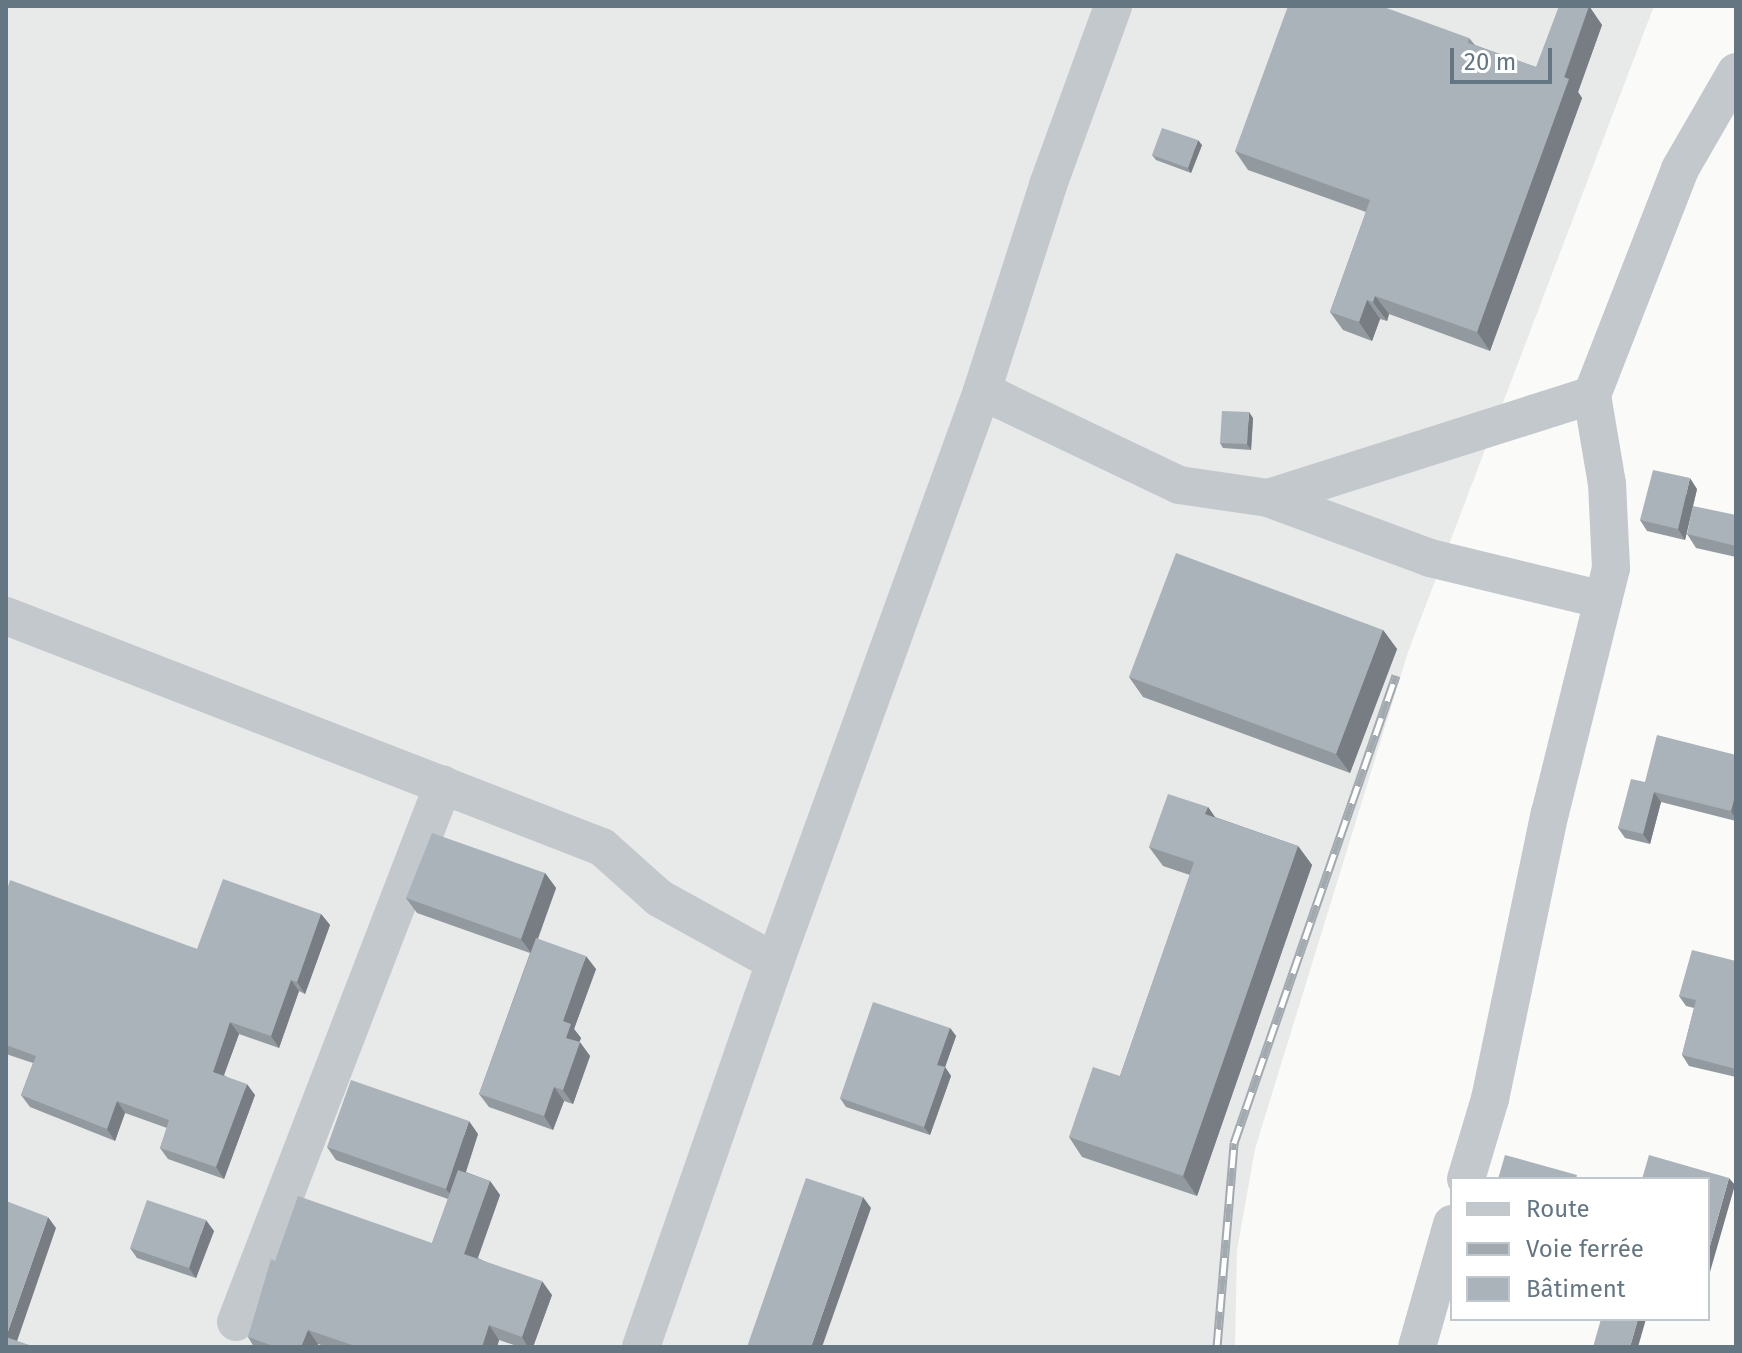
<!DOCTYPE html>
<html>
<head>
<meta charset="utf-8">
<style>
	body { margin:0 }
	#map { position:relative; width:1742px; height:1353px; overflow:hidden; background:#fafaf8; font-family:"Fira Sans",sans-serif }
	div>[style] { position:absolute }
	.built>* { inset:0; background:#e8e9e9 }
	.street>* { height:38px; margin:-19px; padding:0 19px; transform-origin:19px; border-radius:19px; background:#c3c8cc }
	.rail>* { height:9px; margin-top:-4.5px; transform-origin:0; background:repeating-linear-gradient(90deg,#fff 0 18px,#a2aab0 0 36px); box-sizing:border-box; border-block:2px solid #a2aab0 }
	.wall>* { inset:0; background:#929a9f }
	.shaded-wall>* { inset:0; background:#777d82 }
	.building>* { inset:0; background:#aab3b9 }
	span { translate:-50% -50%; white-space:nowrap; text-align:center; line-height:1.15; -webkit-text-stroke:8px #fff; paint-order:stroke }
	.frame { position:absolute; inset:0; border:8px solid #657683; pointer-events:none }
	.legend { position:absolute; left:1450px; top:1177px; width:260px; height:144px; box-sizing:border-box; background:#fff; border:2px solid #c1c8cd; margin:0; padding:10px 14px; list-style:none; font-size:24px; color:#657683 }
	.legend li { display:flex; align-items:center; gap:16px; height:40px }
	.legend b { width:40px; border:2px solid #c1c8cd }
	.scale { position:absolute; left:1450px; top:48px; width:102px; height:36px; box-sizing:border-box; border:4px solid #657683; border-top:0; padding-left:10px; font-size:24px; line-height:28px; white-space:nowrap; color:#657683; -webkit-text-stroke:6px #fff; paint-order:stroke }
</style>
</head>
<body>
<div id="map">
	<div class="built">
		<div style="clip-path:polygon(6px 6px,1654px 6px,1408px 652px,1255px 1149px,1237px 1250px,1235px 1347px,6px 1347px)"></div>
	</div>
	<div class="street">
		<div style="left:982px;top:391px;width:218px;rotate:25.5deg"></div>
		<div style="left:1179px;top:485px;width:90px;rotate:8.3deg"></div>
		<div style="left:1268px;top:498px;width:173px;rotate:20.3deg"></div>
		<div style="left:1430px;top:558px;width:178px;rotate:13.6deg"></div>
		<div style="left:1268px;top:498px;width:340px;rotate:-17.6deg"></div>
		<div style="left:6px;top:616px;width:639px;rotate:21.19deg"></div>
		<div style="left:602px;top:847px;width:76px;rotate:41.8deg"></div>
		<div style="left:659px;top:898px;width:132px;rotate:28.9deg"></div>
		<div style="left:1466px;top:1179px;width:84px;rotate:-73.3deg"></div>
		<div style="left:1490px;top:1099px;width:292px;rotate:-78.2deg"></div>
		<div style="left:1550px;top:813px;width:252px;rotate:-76deg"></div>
		<div style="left:1611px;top:568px;width:84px;rotate:-92.7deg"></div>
		<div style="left:1607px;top:484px;width:90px;rotate:-99.6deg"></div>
		<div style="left:1592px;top:395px;width:243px;rotate:-68.7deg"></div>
		<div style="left:1680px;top:169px;width:112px;rotate:-60deg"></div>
		<div style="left:236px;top:1322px;width:576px;rotate:-68.92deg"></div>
		<div style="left:641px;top:1347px;width:408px;rotate:-70.8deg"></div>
		<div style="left:775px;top:962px;width:607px;rotate:-70.07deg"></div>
		<div style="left:982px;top:391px;width:216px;rotate:-72.2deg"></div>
		<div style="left:1048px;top:185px;width:190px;rotate:-70deg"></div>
		<div style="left:1417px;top:1347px;width:128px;rotate:-74.1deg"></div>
	</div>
	<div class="rail">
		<div style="left:1217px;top:1347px;width:205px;rotate:-85.2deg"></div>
		<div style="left:1234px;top:1143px;width:495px;rotate:-70.9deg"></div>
	</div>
	<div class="wall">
		<div style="clip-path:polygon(1589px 6px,1602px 25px,1578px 92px,1582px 98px,1490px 351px,1389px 314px,1387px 321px,1380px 319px,1372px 341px,1343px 330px,1330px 312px,1366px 212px,1248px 170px,1235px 151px,1469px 38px,1475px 45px,1536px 67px)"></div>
		<div style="clip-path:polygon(1202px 145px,1191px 173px,1156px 160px,1152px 155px)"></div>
		<div style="clip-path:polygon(1253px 418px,1251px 450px,1223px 448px,1220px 443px)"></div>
		<div style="clip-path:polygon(1697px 489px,1685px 540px,1647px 531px,1640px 520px)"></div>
		<div style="clip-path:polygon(1736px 515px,1736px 557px,1696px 548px,1687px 534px)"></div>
		<div style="clip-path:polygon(1383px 630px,1397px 649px,1350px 773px,1143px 697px,1129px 677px)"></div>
		<div style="clip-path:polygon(1736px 755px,1736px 821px,1661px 802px,1650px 844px,1625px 838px,1618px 828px,1645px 782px)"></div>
		<div style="clip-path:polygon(1208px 807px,1215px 817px,1298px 846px,1312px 865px,1197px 1196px,1082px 1157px,1069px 1137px,1120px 1076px,1190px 875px,1163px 866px,1149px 847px)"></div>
		<div style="clip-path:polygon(545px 873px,556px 888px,538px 939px,596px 969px,574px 1029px,581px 1038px,579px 1042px,590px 1056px,573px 1104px,564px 1101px,553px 1130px,489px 1107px,479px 1094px,530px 953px,417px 913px,406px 898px)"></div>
		<div style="clip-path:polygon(6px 893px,197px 949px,321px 914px,330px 925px,305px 994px,299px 991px,279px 1048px,239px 1034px,224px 1075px,255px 1095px,224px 1179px,168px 1159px,160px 1148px,167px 1128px,125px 1113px,115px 1141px,30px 1107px,21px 1095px,33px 1063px,6px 1054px)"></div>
		<div style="clip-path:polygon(1736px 961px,1736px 1077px,1689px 1066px,1682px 1055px,1694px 1008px,1686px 1006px,1679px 996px)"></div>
		<div style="clip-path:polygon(950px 1028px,956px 1036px,945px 1067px,951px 1076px,930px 1135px,846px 1107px,840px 1098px)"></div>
		<div style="clip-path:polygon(478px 1134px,466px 1172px,490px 1181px,500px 1195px,478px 1258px,552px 1295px,533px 1347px,520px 1347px,499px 1340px,497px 1347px,327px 1347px,318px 1344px,317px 1347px,254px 1347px,248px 1337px,275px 1261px,432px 1243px,448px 1199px,336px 1160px,327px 1147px)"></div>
		<div style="clip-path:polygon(214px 1231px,196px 1278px,137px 1258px,130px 1248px)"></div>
	</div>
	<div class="shaded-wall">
		<div style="clip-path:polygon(1589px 6px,1602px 25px,1578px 92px,1582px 98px,1490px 351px,1477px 332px)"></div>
		<div style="clip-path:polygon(1198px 140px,1202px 145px,1191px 173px,1188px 168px)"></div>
		<div style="clip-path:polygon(1375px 296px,1389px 314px,1387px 321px,1373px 302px)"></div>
		<div style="clip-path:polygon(1367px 300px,1380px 319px,1372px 341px,1359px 322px)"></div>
		<div style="clip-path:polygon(1249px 412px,1253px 418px,1251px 450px,1247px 444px)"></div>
		<div style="clip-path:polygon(1690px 478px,1697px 489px,1685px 540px,1678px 529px)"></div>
		<div style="clip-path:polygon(1383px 630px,1397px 649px,1350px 773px,1336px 754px)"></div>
		<div style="clip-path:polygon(1654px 792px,1661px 802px,1650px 844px,1643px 834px)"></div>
		<div style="clip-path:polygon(1736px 792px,1736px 819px,1731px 811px)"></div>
		<div style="clip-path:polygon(1208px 807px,1221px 826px,1205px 814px)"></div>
		<div style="clip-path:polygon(1298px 846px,1312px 865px,1197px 1196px,1183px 1176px)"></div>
		<div style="clip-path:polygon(545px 873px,556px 888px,532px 954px,521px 939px)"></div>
		<div style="clip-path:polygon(321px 914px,330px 925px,305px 994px,297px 982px)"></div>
		<div style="clip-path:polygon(586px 956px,596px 969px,574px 1029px,581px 1038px,576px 1051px,566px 1038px,563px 1021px)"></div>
		<div style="clip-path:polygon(291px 980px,299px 991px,279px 1048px,271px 1036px)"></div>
		<div style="clip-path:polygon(230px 1022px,239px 1034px,221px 1083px,213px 1072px)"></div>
		<div style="clip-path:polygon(950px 1028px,956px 1036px,943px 1073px,937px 1065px)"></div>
		<div style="clip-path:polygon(580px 1042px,590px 1056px,573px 1104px,563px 1090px)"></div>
		<div style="clip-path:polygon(945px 1067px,951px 1076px,930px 1135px,924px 1127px)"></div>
		<div style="clip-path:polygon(247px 1084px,255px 1095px,224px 1179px,216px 1167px)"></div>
		<div style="clip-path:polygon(554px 1087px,564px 1101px,553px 1130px,544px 1116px)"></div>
		<div style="clip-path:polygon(117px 1101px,125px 1113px,115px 1141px,107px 1129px)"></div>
		<div style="clip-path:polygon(469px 1121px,478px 1134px,456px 1202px,446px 1189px)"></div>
		<div style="clip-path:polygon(1729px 1178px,1735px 1185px,1708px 1279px,1708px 1253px)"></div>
		<div style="clip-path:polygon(490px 1181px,500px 1195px,474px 1268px,464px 1254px)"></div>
		<div style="clip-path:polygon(863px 1197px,871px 1208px,822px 1347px,811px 1347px)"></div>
		<div style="clip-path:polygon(48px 1217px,56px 1228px,15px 1347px,6px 1337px)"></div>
		<div style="clip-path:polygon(206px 1220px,214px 1231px,196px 1278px,189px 1268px)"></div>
		<div style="clip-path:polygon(542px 1281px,552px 1295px,533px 1347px,528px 1347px,522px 1337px)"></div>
		<div style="clip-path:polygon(1638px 1319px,1646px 1319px,1638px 1347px,1630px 1347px)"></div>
		<div style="clip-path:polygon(489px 1325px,499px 1340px,497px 1347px,482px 1347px)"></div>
		<div style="clip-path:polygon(308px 1330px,318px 1344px,317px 1347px,301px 1347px)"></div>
	</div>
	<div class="building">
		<div style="clip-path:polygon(1288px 6px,1381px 6px,1469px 38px,1468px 43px,1536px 67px,1559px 6px,1589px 6px,1564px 77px,1569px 79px,1477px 332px,1375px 296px,1373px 302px,1367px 300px,1359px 322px,1330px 312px,1370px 200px,1235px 151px)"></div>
		<div style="clip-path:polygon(1162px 128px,1198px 140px,1188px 168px,1152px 155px)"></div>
		<div style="clip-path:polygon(1222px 411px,1249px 412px,1247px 444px,1220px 443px)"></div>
		<div style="clip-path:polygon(1653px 470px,1690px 478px,1678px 529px,1640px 520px)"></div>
		<div style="clip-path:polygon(1693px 506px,1736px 515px,1736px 546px,1687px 534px)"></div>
		<div style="clip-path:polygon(1176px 553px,1383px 630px,1336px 754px,1129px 677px)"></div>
		<div style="clip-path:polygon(1657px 735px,1736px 755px,1736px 792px,1731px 811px,1654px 792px,1643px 834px,1618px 828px,1631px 779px,1645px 782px)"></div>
		<div style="clip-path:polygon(1168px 794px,1208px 807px,1205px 814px,1298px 846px,1183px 1176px,1069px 1137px,1093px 1067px,1120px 1076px,1194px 862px,1149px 847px)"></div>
		<div style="clip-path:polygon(432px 833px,545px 873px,521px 939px,406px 898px)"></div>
		<div style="clip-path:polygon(223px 879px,321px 914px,297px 982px,291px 980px,271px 1036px,230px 1022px,213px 1072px,247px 1084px,216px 1167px,160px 1148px,169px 1120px,117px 1101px,107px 1129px,21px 1095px,36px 1056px,6px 1045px,6px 893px,10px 880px,197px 949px)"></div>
		<div style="clip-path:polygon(536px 938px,586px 956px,563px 1021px,571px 1024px,566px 1038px,580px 1042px,563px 1090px,554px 1087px,544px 1116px,479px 1094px)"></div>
		<div style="clip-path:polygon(1692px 950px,1736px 961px,1736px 1069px,1682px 1055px,1696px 1000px,1679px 996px)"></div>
		<div style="clip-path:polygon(873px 1002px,950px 1028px,937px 1065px,945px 1067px,924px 1127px,840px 1098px)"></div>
		<div style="clip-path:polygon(351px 1080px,469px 1121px,446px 1189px,327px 1147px)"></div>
		<div style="clip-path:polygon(1505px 1155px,1577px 1175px,1576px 1179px,1498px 1179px)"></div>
		<div style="clip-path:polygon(1649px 1155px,1729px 1178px,1708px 1253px,1708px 1179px,1642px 1179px)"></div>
		<div style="clip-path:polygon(458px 1170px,490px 1181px,464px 1254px,542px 1281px,522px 1337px,489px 1325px,482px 1347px,358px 1347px,308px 1330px,301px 1347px,276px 1347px,248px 1337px,271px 1259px,275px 1261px,298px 1196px,432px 1243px)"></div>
		<div style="clip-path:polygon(806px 1178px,863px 1197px,811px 1347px,747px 1347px)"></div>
		<div style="clip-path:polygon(147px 1200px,206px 1220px,189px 1268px,130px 1248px)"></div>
		<div style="clip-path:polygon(6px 1201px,48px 1217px,6px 1337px,35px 1347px,6px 1347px)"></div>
		<div style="clip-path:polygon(1601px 1319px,1638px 1319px,1630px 1347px,1593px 1347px)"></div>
	</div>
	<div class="frame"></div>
	<ul class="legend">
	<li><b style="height:10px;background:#c3c8cc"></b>Route</li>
	<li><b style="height:10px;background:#a2aab0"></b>Voie ferrée</li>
	<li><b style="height:22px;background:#aab3b9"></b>Bâtiment</li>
	</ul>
	<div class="scale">20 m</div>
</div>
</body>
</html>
